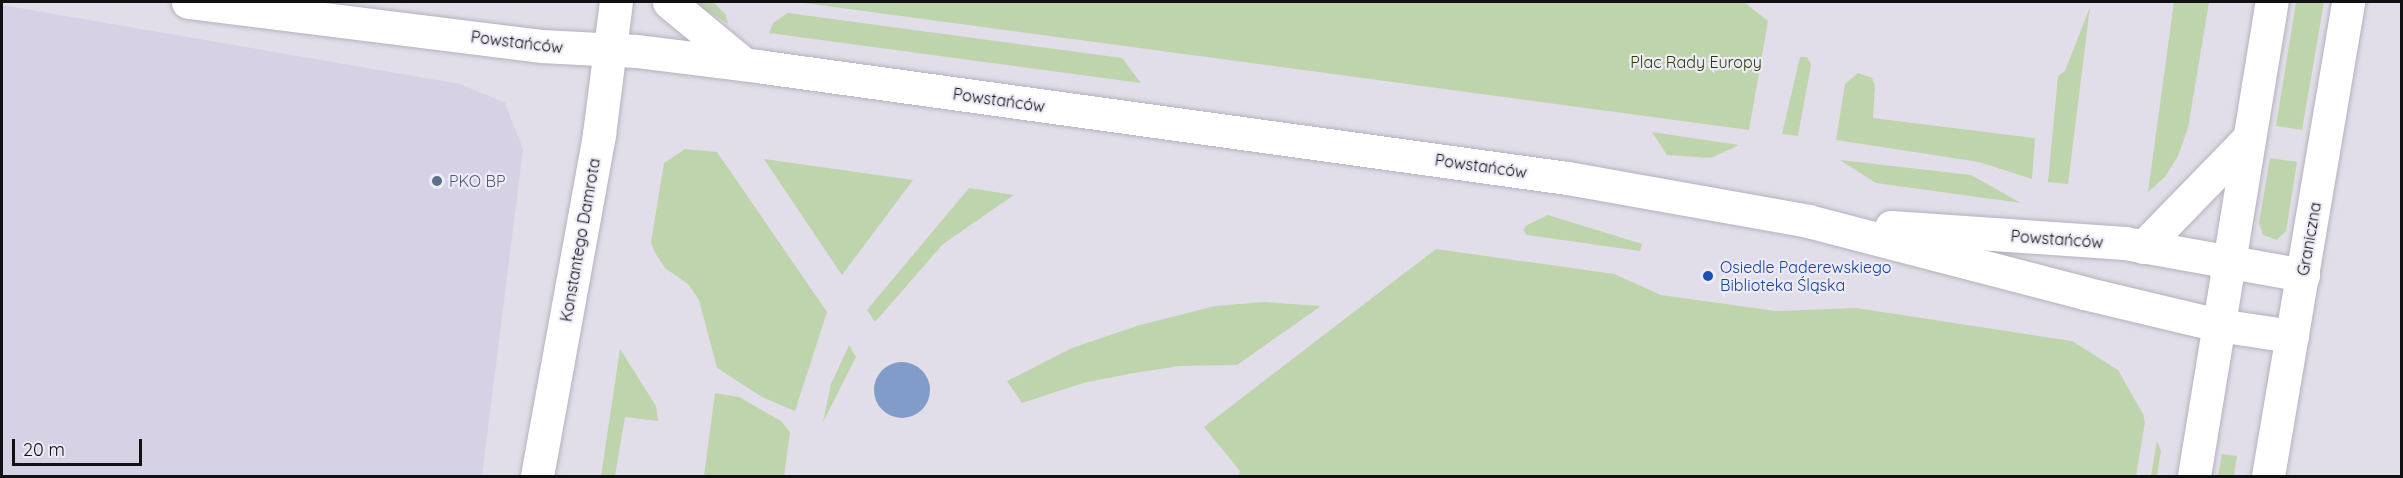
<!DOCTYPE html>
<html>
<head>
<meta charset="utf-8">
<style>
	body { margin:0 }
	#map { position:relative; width:2403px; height:478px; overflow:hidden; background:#e1dee9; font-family:Quicksand,sans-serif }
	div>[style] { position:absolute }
	.built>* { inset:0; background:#d6d1e4 }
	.green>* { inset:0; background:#bed4ad }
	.water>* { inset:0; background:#819cc9 }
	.round { border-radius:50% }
	.roads { filter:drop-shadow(0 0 2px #b4b1bd) drop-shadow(0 0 2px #b4b1bd) }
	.secondary>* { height:33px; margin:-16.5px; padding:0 16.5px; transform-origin:16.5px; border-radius:16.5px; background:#fff }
	.dots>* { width:16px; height:16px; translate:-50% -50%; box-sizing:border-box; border:3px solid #eeebf7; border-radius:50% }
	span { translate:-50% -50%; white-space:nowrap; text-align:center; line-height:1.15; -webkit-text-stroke:4.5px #eeebf7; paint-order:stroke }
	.street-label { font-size:16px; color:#111013 }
	.park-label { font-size:16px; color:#273e09 }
	.service-label { font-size:16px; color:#4e5e75 }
	.left { translate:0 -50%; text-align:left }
	.transit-label { font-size:16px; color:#164399 }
	.frame { position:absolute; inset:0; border:3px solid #111013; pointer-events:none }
	.scale { position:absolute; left:12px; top:439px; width:130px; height:27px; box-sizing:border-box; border:3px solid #111013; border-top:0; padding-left:8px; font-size:18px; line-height:21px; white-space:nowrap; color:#111013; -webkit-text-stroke:4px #eeebf7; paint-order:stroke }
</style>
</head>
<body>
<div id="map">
	<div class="built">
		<div style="clip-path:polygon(2px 5px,460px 84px,505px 103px,523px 149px,482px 476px,2px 476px)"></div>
	</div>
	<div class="green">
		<div style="clip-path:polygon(693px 2px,713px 2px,726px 15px,728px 24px)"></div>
		<div style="clip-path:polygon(797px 2px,1744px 2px,1768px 21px,1749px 130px)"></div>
		<div style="clip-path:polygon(2174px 2px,2209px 2px,2188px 128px,2178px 156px,2165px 177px,2148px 192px)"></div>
		<div style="clip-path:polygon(2296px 2px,2324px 2px,2302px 130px,2276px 126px)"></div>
		<div style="clip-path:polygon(2090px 7px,2068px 184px,2048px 182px,2058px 76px,2065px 71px)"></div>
		<div style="clip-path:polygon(788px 13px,1122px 58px,1141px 83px,769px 33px,773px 23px)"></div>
		<div style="clip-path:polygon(1800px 57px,1807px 57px,1811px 65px,1798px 136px,1782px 134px)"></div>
		<div style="clip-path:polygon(1858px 73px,1872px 78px,1875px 86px,1873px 118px,2035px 138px,2032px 179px,1979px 162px,1836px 140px,1845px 84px)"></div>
		<div style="clip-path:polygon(1652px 132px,1739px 145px,1711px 158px,1667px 155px)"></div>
		<div style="clip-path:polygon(685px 149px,717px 152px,827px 312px,795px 411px,762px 397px,717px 368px,699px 300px,688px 284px,665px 268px,655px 253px,651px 242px,664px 163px)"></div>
		<div style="clip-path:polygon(2270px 158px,2297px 162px,2286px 231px,2277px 240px,2263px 235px,2259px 223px)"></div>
		<div style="clip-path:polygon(764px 159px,913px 180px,842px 275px)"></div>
		<div style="clip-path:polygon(1840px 160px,1971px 175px,2021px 203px,1876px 183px)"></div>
		<div style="clip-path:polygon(969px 188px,1014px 195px,943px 244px,875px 322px,867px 310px)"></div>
		<div style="clip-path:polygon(1548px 215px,1642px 244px,1640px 251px,1527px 235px,1523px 230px,1527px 225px)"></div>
		<div style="clip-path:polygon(1436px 249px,1614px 274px,1661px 295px,1776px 311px,1856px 308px,2072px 341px,2118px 370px,2143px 414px,2145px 422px,2136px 476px,1239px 476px,1240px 471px,1204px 427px)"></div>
		<div style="clip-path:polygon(1264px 302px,1321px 306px,1237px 365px,1180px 366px,1134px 373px,1083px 383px,1022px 403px,1007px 381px,1072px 348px,1140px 325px,1215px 306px)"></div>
		<div style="clip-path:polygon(849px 345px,856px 357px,823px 422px,831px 384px)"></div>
		<div style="clip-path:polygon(620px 349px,656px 406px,658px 421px,625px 417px,615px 476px,601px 476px)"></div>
		<div style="clip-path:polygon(715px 393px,739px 397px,781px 421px,790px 432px,784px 476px,704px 476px)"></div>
		<div style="clip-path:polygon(2157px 441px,2161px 451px,2157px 476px,2151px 476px)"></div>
		<div style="clip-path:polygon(2222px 454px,2237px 456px,2234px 476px,2218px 476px)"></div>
	</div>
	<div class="water">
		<div class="round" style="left:874px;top:362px;width:56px;height:56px"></div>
	</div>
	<div class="roads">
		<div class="secondary">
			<div style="left:188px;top:2px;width:357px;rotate:7.1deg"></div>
			<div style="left:542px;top:46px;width:94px;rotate:3deg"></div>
			<div style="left:636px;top:51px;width:129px;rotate:7.1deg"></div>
			<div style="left:764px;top:67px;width:811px;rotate:7.87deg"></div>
			<div style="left:1567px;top:178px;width:245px;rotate:10.1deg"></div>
			<div style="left:1808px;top:221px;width:285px;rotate:14.6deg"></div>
			<div style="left:2084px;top:293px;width:138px;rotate:13.4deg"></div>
			<div style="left:2218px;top:325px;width:75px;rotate:8.5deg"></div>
			<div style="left:669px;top:2px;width:97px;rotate:39.6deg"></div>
			<div style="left:1891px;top:227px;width:235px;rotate:3.9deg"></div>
			<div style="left:2125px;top:243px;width:181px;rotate:10.2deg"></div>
			<div style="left:2143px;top:247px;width:151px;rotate:-45.8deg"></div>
			<div style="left:537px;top:476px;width:348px;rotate:-79.7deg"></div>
			<div style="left:599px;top:134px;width:133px;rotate:-82.7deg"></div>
			<div style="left:2194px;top:476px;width:480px;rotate:-80.7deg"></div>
			<div style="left:2268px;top:476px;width:481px;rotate:-80.4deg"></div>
		</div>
	</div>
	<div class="dots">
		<div style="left:437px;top:181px;background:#5c6f8a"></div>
		<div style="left:1708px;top:276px;background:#1a4fb4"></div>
	</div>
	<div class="street-label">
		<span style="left:517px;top:42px;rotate:7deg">Powstańców</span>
		<span style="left:999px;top:100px;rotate:8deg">Powstańców</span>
		<span style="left:1481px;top:166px;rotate:8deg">Powstańców</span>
		<span style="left:2057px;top:239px;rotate:4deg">Powstańców</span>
		<span style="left:2309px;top:239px;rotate:-80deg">Graniczna</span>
		<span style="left:580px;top:240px;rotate:-80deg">Konstantego Damrota</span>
	</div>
	<div class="park-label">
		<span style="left:1696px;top:62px">Plac Rady Europy</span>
	</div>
	<div class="service-label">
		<span class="left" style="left:449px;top:181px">PKO BP</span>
	</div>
	<div class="transit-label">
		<span class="left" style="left:1720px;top:276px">Osiedle Paderewskiego<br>Biblioteka Śląska</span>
	</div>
	<div class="frame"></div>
	<div class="scale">20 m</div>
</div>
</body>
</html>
